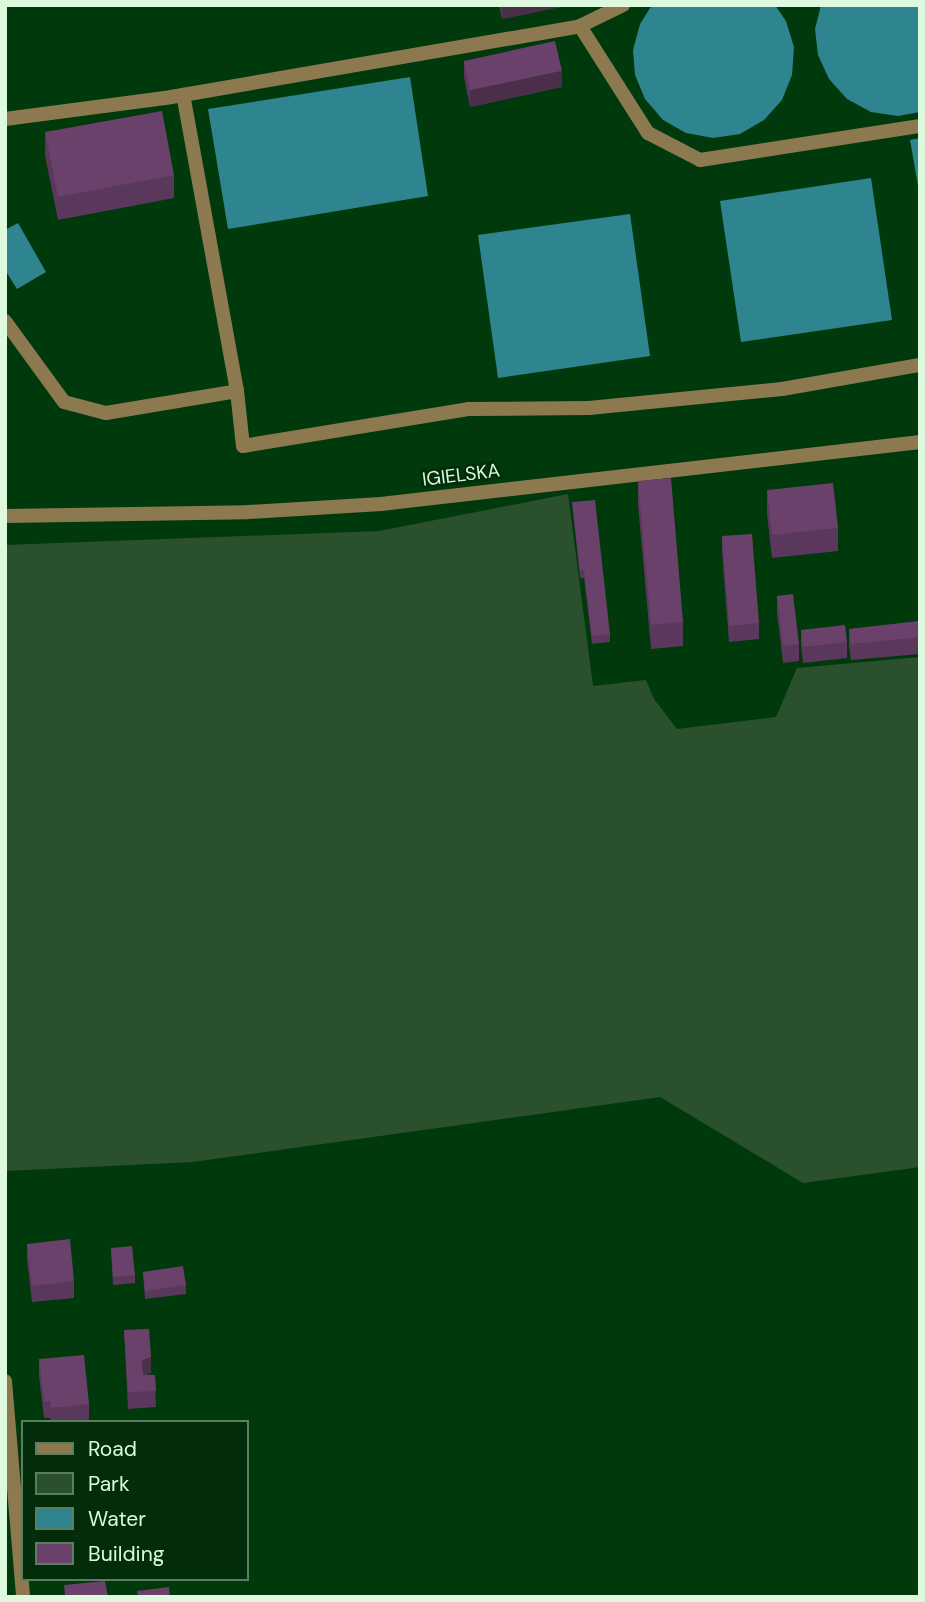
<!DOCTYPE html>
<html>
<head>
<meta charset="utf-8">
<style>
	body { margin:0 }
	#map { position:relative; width:925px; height:1602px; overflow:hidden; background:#00390b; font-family:"DM Sans",sans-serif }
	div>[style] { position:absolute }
	.green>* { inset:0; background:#2b502e }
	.water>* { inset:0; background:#2e858f }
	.service>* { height:14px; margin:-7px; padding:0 7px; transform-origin:7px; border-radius:7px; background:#8d794f }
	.minor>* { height:14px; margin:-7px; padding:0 7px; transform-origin:7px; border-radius:7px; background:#8d794f }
	.tertiary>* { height:14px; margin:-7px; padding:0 7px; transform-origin:7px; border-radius:7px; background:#8d794f }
	.wall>* { inset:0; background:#5a385b }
	.shaded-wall>* { inset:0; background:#4a2e4a }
	.building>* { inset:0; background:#69416a }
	span { translate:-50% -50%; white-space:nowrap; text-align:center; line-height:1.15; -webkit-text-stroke:5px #022c0a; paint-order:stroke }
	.street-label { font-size:19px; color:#ddfade }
	.frame { position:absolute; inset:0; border:7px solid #ddfade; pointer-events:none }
	.legend { position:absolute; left:21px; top:1420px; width:228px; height:161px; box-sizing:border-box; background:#022c0a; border:2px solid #5a7e5f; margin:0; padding:9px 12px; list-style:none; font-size:21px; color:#ddfade }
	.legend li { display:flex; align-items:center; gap:14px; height:35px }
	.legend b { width:35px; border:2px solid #5a7e5f }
</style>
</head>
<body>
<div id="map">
	<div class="green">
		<div style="clip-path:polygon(568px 494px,593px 686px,646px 680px,654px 699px,677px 729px,776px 717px,797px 668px,920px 657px,920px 1167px,803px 1183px,660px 1097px,193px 1162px,5px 1171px,5px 545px,379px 531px)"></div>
	</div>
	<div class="water">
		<div style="clip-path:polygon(652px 5px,775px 5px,786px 21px,794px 47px,792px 75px,782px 100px,764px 120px,740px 134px,713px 138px,686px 133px,663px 120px,645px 99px,635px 75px,633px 50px,640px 24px)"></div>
		<div style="clip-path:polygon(821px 5px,920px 5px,920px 112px,898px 116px,871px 112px,847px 99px,829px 79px,818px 55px,815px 29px)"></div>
		<div style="clip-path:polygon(410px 77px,428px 196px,228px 229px,208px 109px)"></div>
		<div style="clip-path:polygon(920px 138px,920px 197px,910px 140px)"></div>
		<div style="clip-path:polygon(871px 178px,892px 320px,741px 342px,720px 201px)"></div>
		<div style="clip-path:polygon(630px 214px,650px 356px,498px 378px,478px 235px)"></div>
		<div style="clip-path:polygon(18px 223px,46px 272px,17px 289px,5px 270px,5px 230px)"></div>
	</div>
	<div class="service">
		<div style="left:580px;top:26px;width:127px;rotate:57.6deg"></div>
		<div style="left:648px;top:133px;width:59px;rotate:27.4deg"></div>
		<div style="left:700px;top:160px;width:223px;rotate:-8.8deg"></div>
		<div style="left:5px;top:119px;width:167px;rotate:-7.5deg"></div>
		<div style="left:171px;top:97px;width:415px;rotate:-9.8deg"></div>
		<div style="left:580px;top:26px;width:48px;rotate:-26deg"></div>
		<div style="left:5px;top:321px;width:100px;rotate:53.9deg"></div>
		<div style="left:64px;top:402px;width:43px;rotate:14.7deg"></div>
		<div style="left:106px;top:413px;width:133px;rotate:-9.5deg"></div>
		<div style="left:237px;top:391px;width:301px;rotate:-100.3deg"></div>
		<div style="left:237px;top:391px;width:55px;rotate:83.8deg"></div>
		<div style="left:243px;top:446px;width:228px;rotate:-9.3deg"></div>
		<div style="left:468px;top:409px;width:121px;rotate:-0.5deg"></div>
		<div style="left:589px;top:408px;width:194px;rotate:-5.6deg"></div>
		<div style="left:782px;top:389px;width:140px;rotate:-9.9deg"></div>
	</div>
	<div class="minor">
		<div style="left:5px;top:1381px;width:217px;rotate:85.2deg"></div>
	</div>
	<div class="tertiary">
		<div style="left:5px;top:516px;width:243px;rotate:-0.9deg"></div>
		<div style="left:248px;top:512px;width:133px;rotate:-3.4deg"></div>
		<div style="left:381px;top:504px;width:543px;rotate:-6.56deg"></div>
	</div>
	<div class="wall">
		<div style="clip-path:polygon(499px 5px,570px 5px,502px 19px)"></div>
		<div style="clip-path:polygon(464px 61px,562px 87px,470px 107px,464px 77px)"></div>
		<div style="clip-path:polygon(45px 132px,174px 175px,174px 198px,58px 220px,45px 156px)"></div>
		<div style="clip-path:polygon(638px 481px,683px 622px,683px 646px,651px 649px,638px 504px)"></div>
		<div style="clip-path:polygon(767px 490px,838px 528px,838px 551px,772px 558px,767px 514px)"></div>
		<div style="clip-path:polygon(572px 502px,610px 634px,610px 642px,592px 644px,584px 578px,580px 578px)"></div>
		<div style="clip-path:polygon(722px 536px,759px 623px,759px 639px,729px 642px,722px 552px)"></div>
		<div style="clip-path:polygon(777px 596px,799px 644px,799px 661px,783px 663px,777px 613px)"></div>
		<div style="clip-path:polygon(920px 621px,920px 654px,851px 660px,849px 646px,849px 629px)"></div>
		<div style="clip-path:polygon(801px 630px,847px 642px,847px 658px,803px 663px,801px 646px)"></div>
		<div style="clip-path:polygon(27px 1244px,74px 1281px,74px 1298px,32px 1302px,27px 1260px)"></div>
		<div style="clip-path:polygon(111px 1248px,135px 1275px,135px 1283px,113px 1285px)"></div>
		<div style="clip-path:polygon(143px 1272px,186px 1285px,186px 1294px,145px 1299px)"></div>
		<div style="clip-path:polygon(124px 1330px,151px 1373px,146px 1375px,155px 1375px,156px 1407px,128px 1409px)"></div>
		<div style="clip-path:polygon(39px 1359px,89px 1404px,89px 1420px,78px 1422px,51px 1422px,50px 1418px,44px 1418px,39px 1376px)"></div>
	</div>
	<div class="shaded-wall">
		<div style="clip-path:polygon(502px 5px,570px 5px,502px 19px)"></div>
		<div style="clip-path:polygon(562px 71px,562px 87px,470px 107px,470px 90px)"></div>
		<div style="clip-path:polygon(151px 1357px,151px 1373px,142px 1377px,142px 1361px)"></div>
	</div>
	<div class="building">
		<div style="clip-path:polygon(555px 41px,562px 71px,470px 90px,464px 61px)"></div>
		<div style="clip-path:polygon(162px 111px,174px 175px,58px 197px,45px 132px)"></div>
		<div style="clip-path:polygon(671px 478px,683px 622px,651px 625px,638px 481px)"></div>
		<div style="clip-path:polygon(833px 483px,838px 528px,772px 535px,767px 490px)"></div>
		<div style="clip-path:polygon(595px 500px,610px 634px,592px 636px,584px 570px,580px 570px,572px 502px)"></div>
		<div style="clip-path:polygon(752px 534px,759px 623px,729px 626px,722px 536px)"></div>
		<div style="clip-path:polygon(793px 594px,799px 644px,783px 646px,777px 596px)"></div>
		<div style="clip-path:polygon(920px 621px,920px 637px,851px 644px,849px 629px)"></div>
		<div style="clip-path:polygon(845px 625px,847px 642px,803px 647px,801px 630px)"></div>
		<div style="clip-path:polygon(70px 1239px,74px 1281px,32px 1286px,27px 1244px)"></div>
		<div style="clip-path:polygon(132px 1246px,135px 1275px,113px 1277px,111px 1248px)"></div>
		<div style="clip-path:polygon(183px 1266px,186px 1285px,145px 1291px,143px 1272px)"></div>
		<div style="clip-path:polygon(149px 1329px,151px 1357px,142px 1361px,143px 1375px,155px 1375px,156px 1391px,128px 1392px,124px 1330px)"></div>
		<div style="clip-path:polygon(84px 1355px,89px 1404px,51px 1408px,50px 1401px,44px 1402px,39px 1359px)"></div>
		<div style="clip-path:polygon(105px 1581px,108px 1597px,65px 1597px,64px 1585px)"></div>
		<div style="clip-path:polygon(169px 1587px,170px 1597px,138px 1597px,137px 1591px)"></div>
	</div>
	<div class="street-label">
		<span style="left:461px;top:475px;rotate:-7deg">IGIELSKA</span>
	</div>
	<div class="frame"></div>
	<ul class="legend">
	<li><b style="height:9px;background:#8d794f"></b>Road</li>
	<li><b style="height:19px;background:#2b502e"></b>Park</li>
	<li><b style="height:19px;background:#2e858f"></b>Water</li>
	<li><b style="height:19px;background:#69416a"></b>Building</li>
	</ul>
</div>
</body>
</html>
